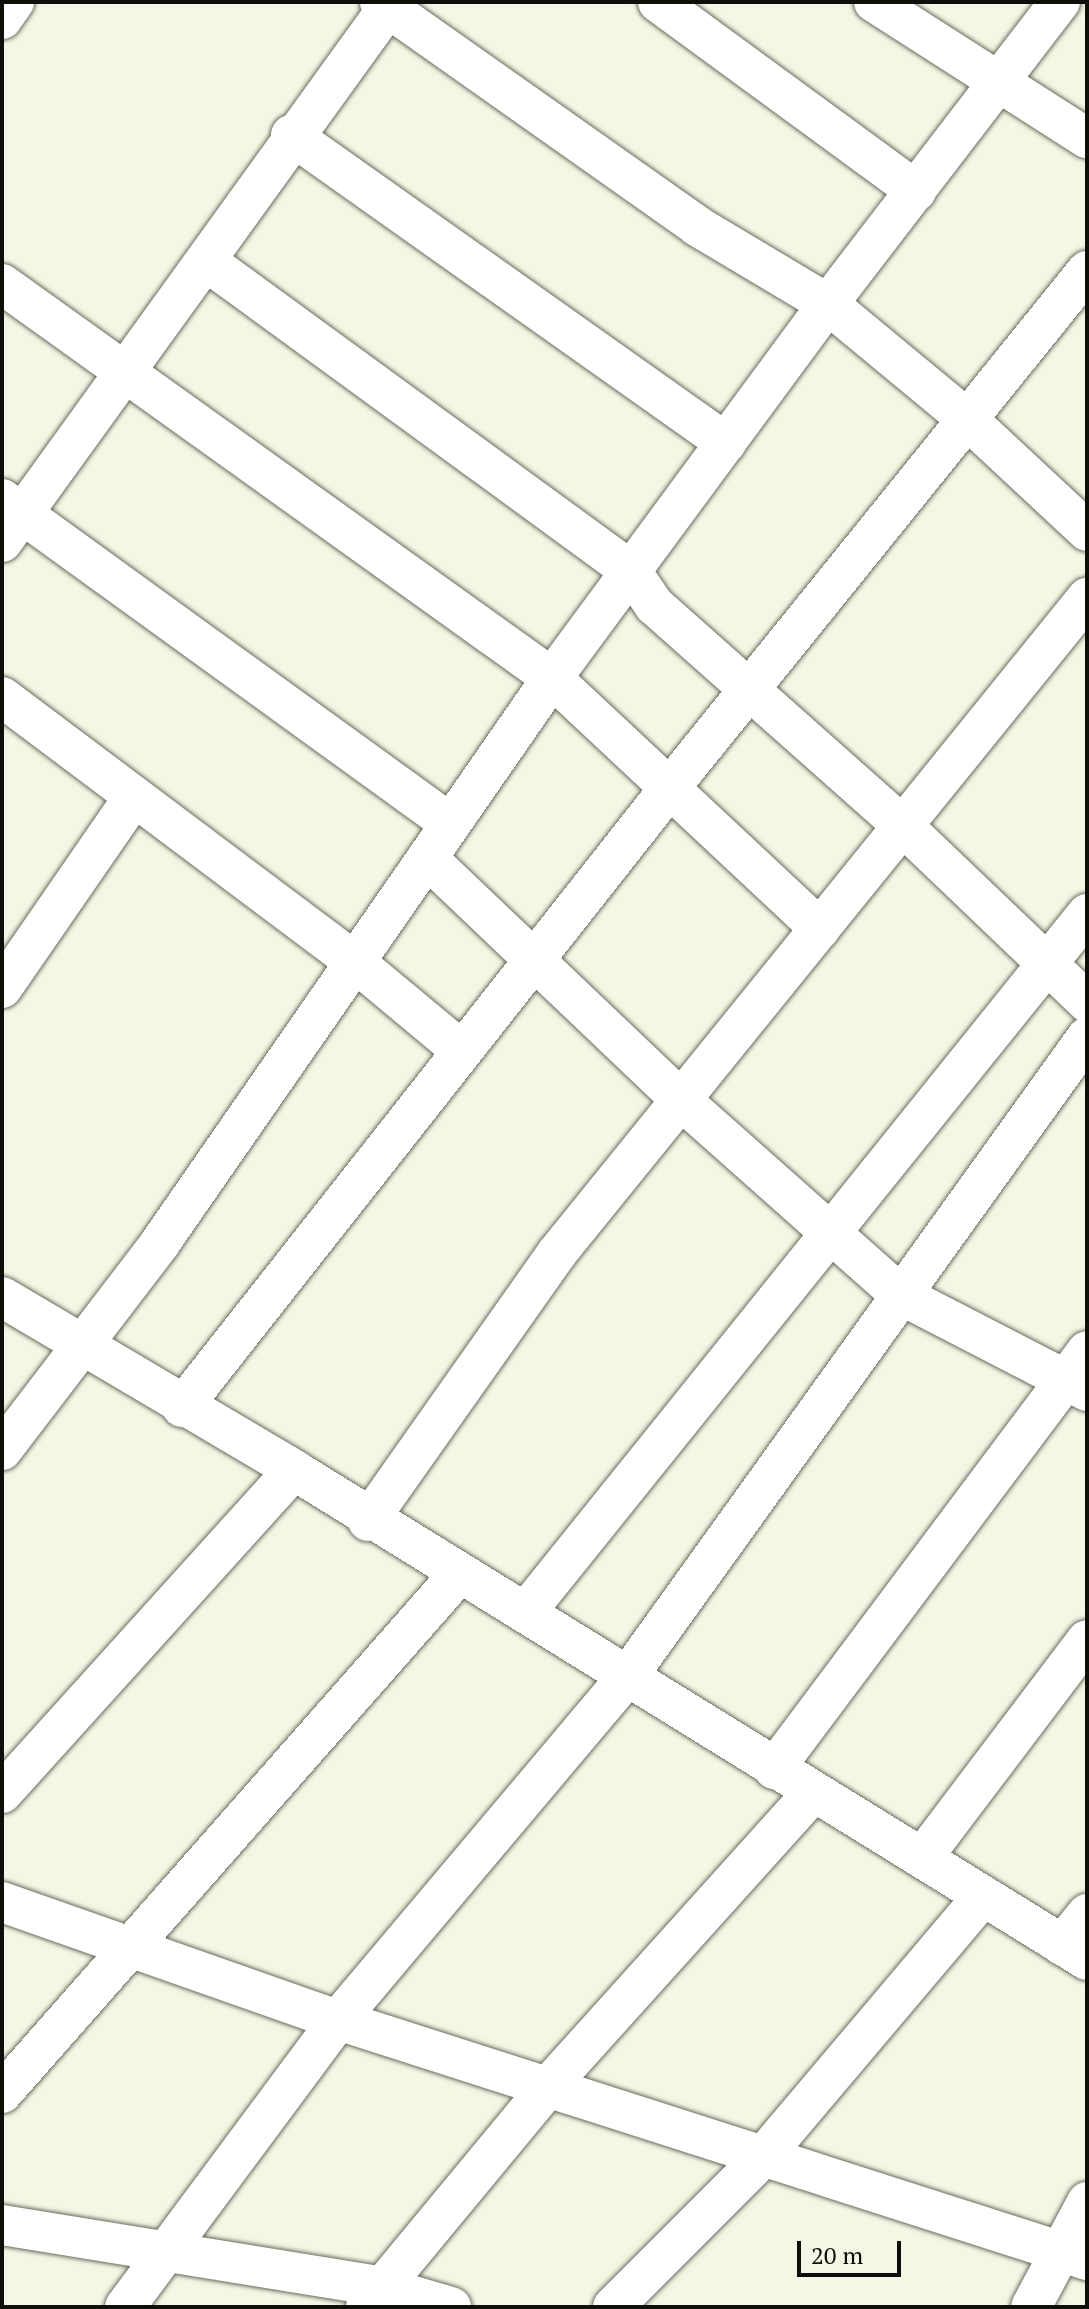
<!DOCTYPE html>
<html>
<head>
<meta charset="utf-8">
<style>
	body { margin:0 }
	#map { position:relative; width:1089px; height:2309px; overflow:hidden; background:#f6f6e6; font-family:"PT Serif",serif }
	div>[style] { position:absolute }
	.roads { filter:drop-shadow(0 0 2px #6b6b5d) drop-shadow(0 0 2px #6b6b5d) }
	.minor>* { height:40px; margin:-20px; padding:0 20px; transform-origin:20px; border-radius:20px; background:#fff }
	span { translate:-50% -50%; white-space:nowrap; text-align:center; line-height:1.15; -webkit-text-stroke:7px #f6f6e6; paint-order:stroke }
	.frame { position:absolute; inset:0; border:4px solid #0f0f0a; pointer-events:none }
	.scale { position:absolute; left:797px; top:2241px; width:104px; height:36px; box-sizing:border-box; border:4px solid #0f0f0a; border-top:0; padding-left:10px; font-size:24px; line-height:28px; white-space:nowrap; color:#0f0f0a; -webkit-text-stroke:6px #f6f6e6; paint-order:stroke }
</style>
</head>
<body>
<div id="map">
	<div class="roads">
		<div class="minor">
			<div style="left:380px;top:2px;width:388px;rotate:35.2deg"></div>
			<div style="left:697px;top:226px;width:152px;rotate:30.8deg"></div>
			<div style="left:828px;top:304px;width:180px;rotate:39.6deg"></div>
			<div style="left:967px;top:419px;width:164px;rotate:43deg"></div>
			<div style="left:658px;top:2px;width:320px;rotate:36.2deg"></div>
			<div style="left:874px;top:2px;width:253px;rotate:32.6deg"></div>
			<div style="left:2px;top:19px;width:21px;rotate:-55deg"></div>
			<div style="left:291px;top:135px;width:533px;rotate:35.3deg"></div>
			<div style="left:206px;top:261px;width:526px;rotate:36.11deg"></div>
			<div style="left:631px;top:571px;width:41px;rotate:55.9deg"></div>
			<div style="left:654px;top:605px;width:333px;rotate:41.6deg"></div>
			<div style="left:903px;top:826px;width:255px;rotate:43.7deg"></div>
			<div style="left:2px;top:284px;width:677px;rotate:35.62deg"></div>
			<div style="left:552px;top:678px;width:367px;rotate:43.1deg"></div>
			<div style="left:2px;top:499px;width:554px;rotate:35.9deg"></div>
			<div style="left:2px;top:542px;width:666px;rotate:-54.16deg"></div>
			<div style="left:2px;top:697px;width:441px;rotate:36.9deg"></div>
			<div style="left:355px;top:962px;width:139px;rotate:39.8deg"></div>
			<div style="left:427px;top:858px;width:351px;rotate:43.6deg"></div>
			<div style="left:681px;top:1100px;width:294px;rotate:41.6deg"></div>
			<div style="left:901px;top:1295px;width:209px;rotate:27.3deg"></div>
			<div style="left:2px;top:988px;width:232px;rotate:-55.4deg"></div>
			<div style="left:2px;top:1297px;width:339px;rotate:30.6deg"></div>
			<div style="left:294px;top:1470px;width:932px;rotate:31.71deg"></div>
			<div style="left:182px;top:1407px;width:785px;rotate:-51.77deg"></div>
			<div style="left:668px;top:790px;width:667px;rotate:-51.09deg"></div>
			<div style="left:2px;top:1450px;width:260px;rotate:-52.6deg"></div>
			<div style="left:160px;top:1243px;width:688px;rotate:-55.25deg"></div>
			<div style="left:552px;top:678px;width:465px;rotate:-53.6deg"></div>
			<div style="left:828px;top:304px;width:381px;rotate:-52.5deg"></div>
			<div style="left:368px;top:1521px;width:328px;rotate:-54.8deg"></div>
			<div style="left:557px;top:1253px;width:843px;rotate:-51.02deg"></div>
			<div style="left:525px;top:1613px;width:897px;rotate:-51.2deg"></div>
			<div style="left:774px;top:1769px;width:522px;rotate:-53.17deg"></div>
			<div style="left:2px;top:1793px;width:435px;rotate:-47.9deg"></div>
			<div style="left:922px;top:1858px;width:273px;rotate:-52.9deg"></div>
			<div style="left:2px;top:1902px;width:356px;rotate:19.4deg"></div>
			<div style="left:338px;top:2020px;width:787px;rotate:17.77deg"></div>
			<div style="left:1062px;top:1945px;width:40px;rotate:-51deg"></div>
			<div style="left:2px;top:2093px;width:692px;rotate:-48.63deg"></div>
			<div style="left:2px;top:2225px;width:386px;rotate:9.2deg"></div>
			<div style="left:383px;top:2287px;width:71px;rotate:16.4deg"></div>
			<div style="left:125px;top:2307px;width:357px;rotate:-53.4deg"></div>
			<div style="left:338px;top:2020px;width:449px;rotate:-49.9deg"></div>
			<div style="left:627px;top:1677px;width:788px;rotate:-54.29deg"></div>
			<div style="left:366px;top:2307px;width:284px;rotate:-50.4deg"></div>
			<div style="left:547px;top:2088px;width:397px;rotate:-48deg"></div>
			<div style="left:613px;top:2307px;width:209px;rotate:-45deg"></div>
			<div style="left:761px;top:2159px;width:344px;rotate:-49.8deg"></div>
			<div style="left:1031px;top:2307px;width:119px;rotate:-61.9deg"></div>
		</div>
	</div>
	<div class="frame"></div>
	<div class="scale">20 m</div>
</div>
</body>
</html>
